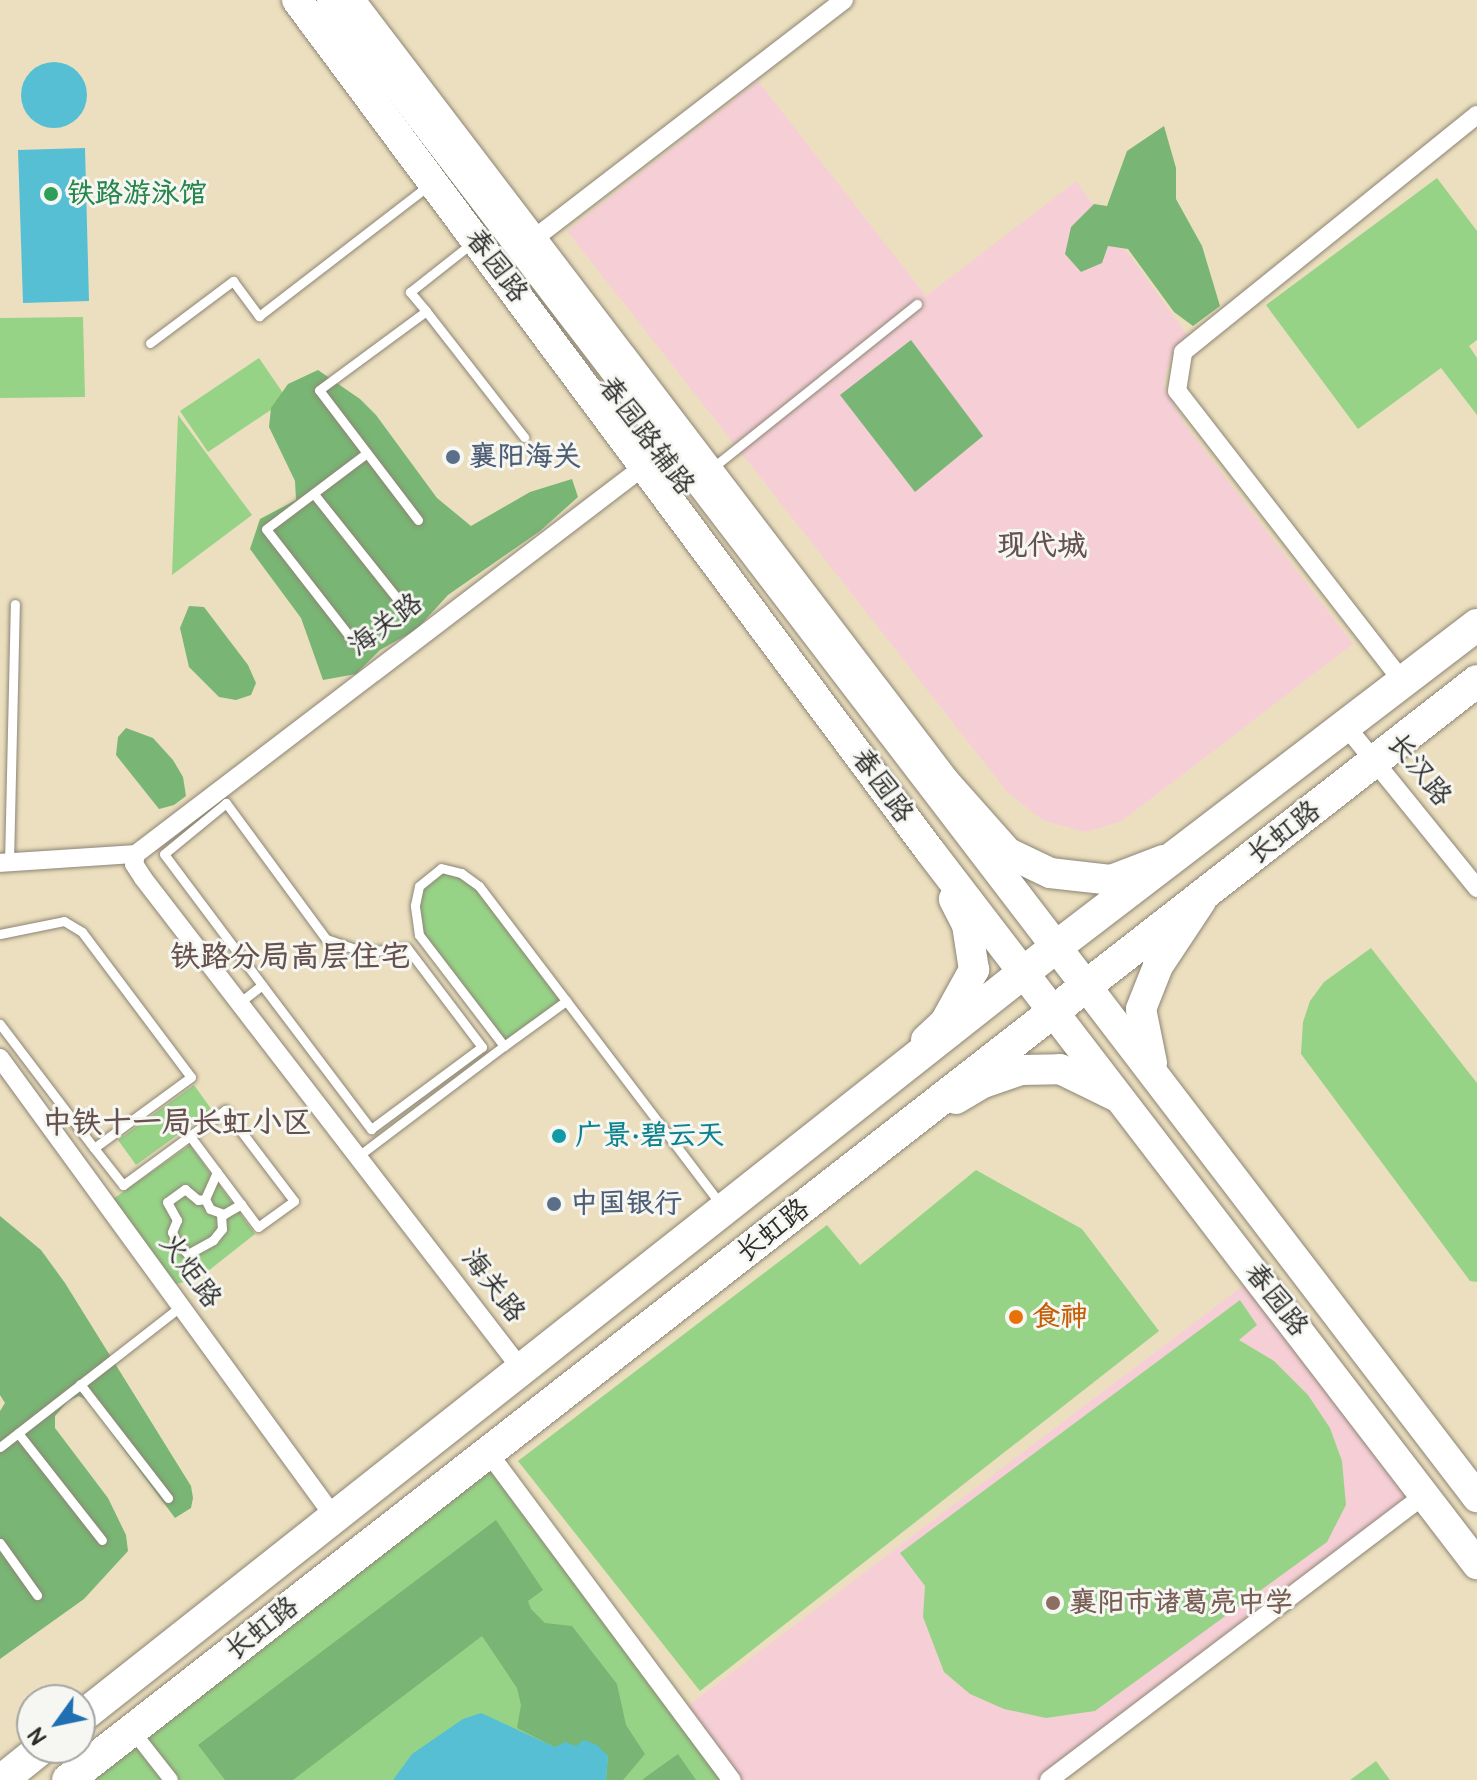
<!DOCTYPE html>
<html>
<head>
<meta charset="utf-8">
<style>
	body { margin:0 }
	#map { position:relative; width:1477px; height:1780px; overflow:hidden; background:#ecdfbf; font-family:Pangolin,"LXGW WenKai TC",sans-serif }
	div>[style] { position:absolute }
	.built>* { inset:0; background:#f6cfd6 }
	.green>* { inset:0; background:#97d387 }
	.forest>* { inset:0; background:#79b574 }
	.water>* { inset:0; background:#56bfd3 }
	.round { border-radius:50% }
	.roads { filter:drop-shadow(0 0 2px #8c8575) drop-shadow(0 0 2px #8c8575) }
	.service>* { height:9px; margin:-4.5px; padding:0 4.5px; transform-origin:4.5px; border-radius:4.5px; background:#fff }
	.pedestrian>* { height:14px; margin:-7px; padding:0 7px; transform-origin:7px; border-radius:7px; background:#fff }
	.minor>* { height:18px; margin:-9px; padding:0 9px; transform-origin:9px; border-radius:9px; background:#fff }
	.tertiary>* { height:24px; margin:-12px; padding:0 12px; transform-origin:12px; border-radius:12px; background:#fff }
	.primary>* { height:30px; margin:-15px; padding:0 15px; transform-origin:15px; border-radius:15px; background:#fff }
	.trunk>* { height:32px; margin:-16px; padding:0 16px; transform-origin:16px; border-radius:16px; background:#fff }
	.dots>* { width:22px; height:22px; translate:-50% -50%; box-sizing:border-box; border:4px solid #f6f6f2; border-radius:50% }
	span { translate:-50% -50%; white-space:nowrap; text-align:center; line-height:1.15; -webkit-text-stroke:6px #f6f6f2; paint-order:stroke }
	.leisure-label { font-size:28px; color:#27864d; font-weight:700 }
	.left { translate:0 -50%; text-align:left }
	.street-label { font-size:28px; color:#2b2b2b }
	.service-label { font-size:28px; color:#4e5e75; font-weight:700 }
	.culture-label { font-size:28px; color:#0d838f; font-weight:700 }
	.food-label { font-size:28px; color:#c56008; font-weight:700 }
	.education-label { font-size:28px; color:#785e54; font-weight:700 }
	.neighbourhood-label { font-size:30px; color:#66514d; font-weight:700 }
	.north { position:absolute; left:16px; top:1684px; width:80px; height:80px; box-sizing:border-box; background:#f6f6f2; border:2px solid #a5a5a2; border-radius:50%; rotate:237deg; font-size:22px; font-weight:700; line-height:32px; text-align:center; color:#2b2b2b }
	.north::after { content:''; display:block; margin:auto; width:28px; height:36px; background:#1f6fb2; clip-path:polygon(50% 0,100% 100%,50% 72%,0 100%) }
</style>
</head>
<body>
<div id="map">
	<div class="built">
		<div style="clip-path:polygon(758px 81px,926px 296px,1076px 181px,1188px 336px,1171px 356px,1163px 385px,1185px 425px,1353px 644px,1122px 821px,1086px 832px,1044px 821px,1008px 793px,567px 231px)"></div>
		<div style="clip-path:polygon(1257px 1275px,1425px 1495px,1049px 1780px,732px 1780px,681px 1711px)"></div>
	</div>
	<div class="green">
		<div style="clip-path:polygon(1437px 178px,1477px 231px,1477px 340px,1469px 346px,1477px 358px,1477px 415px,1441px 368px,1358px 429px,1266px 305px)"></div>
		<div style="clip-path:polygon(83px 317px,85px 397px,0 398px,0 318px)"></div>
		<div style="clip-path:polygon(259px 358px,287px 399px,208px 452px,180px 411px)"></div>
		<div style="clip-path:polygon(178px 415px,252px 515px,172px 575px)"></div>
		<div style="clip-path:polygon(441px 868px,479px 886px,566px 1001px,504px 1046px,419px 935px,419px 886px)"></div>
		<div style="clip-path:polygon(1371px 948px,1477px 1083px,1477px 1282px,1470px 1281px,1301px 1054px,1303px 1022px,1310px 1001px,1324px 982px)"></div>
		<div style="clip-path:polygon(194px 1085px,212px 1110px,136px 1165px,118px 1140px)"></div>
		<div style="clip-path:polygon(190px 1145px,255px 1234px,198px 1279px,176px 1284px,113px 1199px)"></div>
		<div style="clip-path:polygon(976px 1170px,1082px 1229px,1159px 1331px,700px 1691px,518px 1461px,827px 1225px,860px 1265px)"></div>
		<div style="clip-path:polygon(1240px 1300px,1257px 1325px,1239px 1340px,1274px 1361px,1308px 1395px,1330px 1428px,1342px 1461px,1346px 1505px,1327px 1542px,1095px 1711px,1046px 1718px,1004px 1709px,970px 1694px,944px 1672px,923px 1617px,925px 1586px,900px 1553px)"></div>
		<div style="clip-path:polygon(488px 1452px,732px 1780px,68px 1780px)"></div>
		<div style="clip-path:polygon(1376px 1761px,1390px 1780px,1350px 1780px)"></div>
	</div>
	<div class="forest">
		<div style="clip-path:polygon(1164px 126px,1176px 168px,1176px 199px,1202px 246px,1220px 306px,1193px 326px,1174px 312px,1128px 249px,1108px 246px,1102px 263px,1081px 272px,1065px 254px,1071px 227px,1094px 204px,1107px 206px,1127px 151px)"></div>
		<div style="clip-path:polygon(911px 340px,983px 436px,915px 492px,840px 395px)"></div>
		<div style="clip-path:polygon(318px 370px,360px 399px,376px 415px,437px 498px,471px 526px,530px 492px,572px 479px,578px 497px,540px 531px,448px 595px,416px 630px,380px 650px,356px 674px,323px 680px,301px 618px,250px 549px,260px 519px,296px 500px,295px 481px,269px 427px,271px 408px,288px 384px)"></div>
		<div style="clip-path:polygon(189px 606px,204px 607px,248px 665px,256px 683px,251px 695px,236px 700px,219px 697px,189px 667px,180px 628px)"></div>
		<div style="clip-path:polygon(126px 728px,153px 738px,173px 760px,183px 777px,186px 796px,174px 805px,159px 809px,116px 755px,118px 737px)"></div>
		<div style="clip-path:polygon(0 1216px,41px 1250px,65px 1283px,191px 1486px,193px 1498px,191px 1508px,175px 1518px,87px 1400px,79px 1396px,68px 1401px,55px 1416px,55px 1428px,108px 1498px,126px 1535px,128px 1551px,84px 1599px,0 1659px,0 1411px,5px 1403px,0 1395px)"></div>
		<div style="clip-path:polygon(496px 1520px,543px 1590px,528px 1601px,531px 1609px,545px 1623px,572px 1626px,617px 1684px,626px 1725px,645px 1754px,623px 1780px,606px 1780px,608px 1756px,576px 1746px,556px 1748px,517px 1728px,521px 1705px,517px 1688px,482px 1636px,293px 1780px,225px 1780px,198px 1745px)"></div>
		<div style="clip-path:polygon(678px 1754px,696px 1780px,643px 1780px,643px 1779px)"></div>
	</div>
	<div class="water">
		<div class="round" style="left:21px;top:62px;width:66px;height:66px"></div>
		<div style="clip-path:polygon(85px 148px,89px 301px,23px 303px,18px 150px)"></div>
		<div style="clip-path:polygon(481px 1713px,555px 1747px,565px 1742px,576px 1746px,584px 1740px,597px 1745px,608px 1756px,606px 1780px,393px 1780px,412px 1754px,463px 1719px)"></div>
	</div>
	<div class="roads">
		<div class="service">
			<div style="left:426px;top:311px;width:160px;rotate:52.1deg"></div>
			<div style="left:150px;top:343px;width:104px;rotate:-36.8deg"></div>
			<div style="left:233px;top:281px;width:44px;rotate:53.4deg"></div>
			<div style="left:259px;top:316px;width:208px;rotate:-37.6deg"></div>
			<div style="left:711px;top:469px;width:264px;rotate:-38.7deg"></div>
			<div style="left:314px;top:494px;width:143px;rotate:51.5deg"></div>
			<div style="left:418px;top:520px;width:163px;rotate:-127.3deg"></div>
			<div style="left:319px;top:390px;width:133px;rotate:-36.4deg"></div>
			<div style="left:426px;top:311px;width:25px;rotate:-130deg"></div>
			<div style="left:410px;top:292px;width:73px;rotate:-38.3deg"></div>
			<div style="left:354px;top:642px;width:143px;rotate:-127.9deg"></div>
			<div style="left:266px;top:529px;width:126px;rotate:-37deg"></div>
			<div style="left:9px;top:863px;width:259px;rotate:-88.7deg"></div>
			<div style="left:0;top:934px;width:65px;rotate:-11.5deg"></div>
			<div style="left:64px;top:921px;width:21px;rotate:31deg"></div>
			<div style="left:82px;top:932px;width:181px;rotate:53.1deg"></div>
			<div style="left:191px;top:1077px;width:120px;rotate:143.8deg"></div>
			<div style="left:94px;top:1148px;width:156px;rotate:-127.2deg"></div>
			<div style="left:239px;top:1003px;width:29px;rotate:-38deg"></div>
			<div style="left:262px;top:985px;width:181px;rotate:52.9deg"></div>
			<div style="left:371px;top:1129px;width:138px;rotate:-36.5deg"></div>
			<div style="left:482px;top:1047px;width:124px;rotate:-127.1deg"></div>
			<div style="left:407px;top:948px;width:43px;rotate:174.7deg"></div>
			<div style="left:364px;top:952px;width:40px;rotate:-161.1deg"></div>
			<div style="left:326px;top:939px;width:169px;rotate:-126.3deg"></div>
			<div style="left:226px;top:803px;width:80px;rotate:140.6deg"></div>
			<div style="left:164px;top:854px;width:164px;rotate:53.2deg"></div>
			<div style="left:504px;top:1046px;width:77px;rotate:-36deg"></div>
			<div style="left:94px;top:1148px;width:47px;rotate:51.9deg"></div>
			<div style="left:123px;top:1185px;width:127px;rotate:-36.3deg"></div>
			<div style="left:225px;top:1110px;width:114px;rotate:52.8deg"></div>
			<div style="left:294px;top:1201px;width:44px;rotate:144.2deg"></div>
			<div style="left:258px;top:1227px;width:114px;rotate:-126.8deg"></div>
			<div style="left:357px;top:1157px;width:184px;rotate:-37.1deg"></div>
			<div style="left:504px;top:1046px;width:140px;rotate:-127.4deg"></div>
			<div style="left:419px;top:935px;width:30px;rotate:-98deg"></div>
			<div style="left:415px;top:905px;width:19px;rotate:-78deg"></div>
			<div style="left:419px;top:886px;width:28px;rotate:-39deg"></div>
			<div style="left:441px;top:868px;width:21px;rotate:14deg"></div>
			<div style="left:461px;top:873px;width:22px;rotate:36deg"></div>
			<div style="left:479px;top:886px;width:398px;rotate:52.8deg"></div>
			<div style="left:217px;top:1172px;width:30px;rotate:114deg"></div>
			<div style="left:205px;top:1199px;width:11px;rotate:63deg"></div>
			<div style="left:210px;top:1209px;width:15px;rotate:20deg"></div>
			<div style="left:224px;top:1214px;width:20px;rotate:-30deg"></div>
			<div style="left:205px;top:1199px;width:7px;rotate:172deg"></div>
			<div style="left:198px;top:1200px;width:17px;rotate:-140deg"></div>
			<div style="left:185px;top:1189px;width:22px;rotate:144deg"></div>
			<div style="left:167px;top:1202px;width:21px;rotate:61deg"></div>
			<div style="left:177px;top:1220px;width:13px;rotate:113deg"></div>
			<div style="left:172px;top:1232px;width:12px;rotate:66deg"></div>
			<div style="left:177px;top:1243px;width:16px;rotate:45deg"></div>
			<div style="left:188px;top:1254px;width:29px;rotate:-29deg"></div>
			<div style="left:213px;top:1240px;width:14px;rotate:-51deg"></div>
			<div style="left:222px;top:1229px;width:15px;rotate:-94deg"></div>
			<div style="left:80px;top:1384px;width:144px;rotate:52.3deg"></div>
			<div style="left:18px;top:1433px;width:136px;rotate:51.9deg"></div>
			<div style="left:0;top:1447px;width:229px;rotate:-37.9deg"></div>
			<div style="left:0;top:1543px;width:64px;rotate:54.6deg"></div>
		</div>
		<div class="pedestrian">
			<div style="left:132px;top:1730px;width:63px;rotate:52deg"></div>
		</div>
		<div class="minor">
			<div style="left:535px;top:238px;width:390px;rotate:-37.6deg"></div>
			<div style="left:1403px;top:682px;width:368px;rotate:-127.8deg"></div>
			<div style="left:1177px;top:391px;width:39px;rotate:-81deg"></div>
			<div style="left:1183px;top:352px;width:378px;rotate:-38.9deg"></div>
			<div style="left:1345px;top:725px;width:210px;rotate:51deg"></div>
			<div style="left:136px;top:854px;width:10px;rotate:101deg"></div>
			<div style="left:134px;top:864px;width:17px;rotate:57deg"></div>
			<div style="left:143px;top:878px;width:621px;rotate:52.39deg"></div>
			<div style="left:0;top:863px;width:136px;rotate:-3.8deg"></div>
			<div style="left:136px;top:854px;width:674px;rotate:-37.35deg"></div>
			<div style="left:0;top:1058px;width:569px;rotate:53.94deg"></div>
			<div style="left:488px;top:1452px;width:409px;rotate:53.4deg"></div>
			<div style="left:1049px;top:1780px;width:472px;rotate:-37.2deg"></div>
		</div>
		<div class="tertiary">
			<div style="left:353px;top:0;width:982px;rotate:52.7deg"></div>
			<div style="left:948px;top:781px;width:95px;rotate:48.4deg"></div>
		</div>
		<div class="primary">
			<div style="left:297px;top:0;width:1061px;rotate:53.36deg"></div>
			<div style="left:930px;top:851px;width:899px;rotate:52.51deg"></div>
			<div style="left:332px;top:0;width:1885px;rotate:52.59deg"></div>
			<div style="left:975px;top:837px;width:83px;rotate:25.6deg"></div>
			<div style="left:1050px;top:873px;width:61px;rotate:6.5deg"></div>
			<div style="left:1111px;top:880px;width:56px;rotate:-21deg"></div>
			<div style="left:926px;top:1040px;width:26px;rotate:-43deg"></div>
			<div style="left:945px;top:1022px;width:60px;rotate:-60.9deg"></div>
			<div style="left:974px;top:970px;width:46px;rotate:-98.8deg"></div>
			<div style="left:967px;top:925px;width:29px;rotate:-117deg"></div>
			<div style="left:1152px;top:1063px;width:55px;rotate:-101.5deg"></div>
			<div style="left:1141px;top:1009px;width:46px;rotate:-68.4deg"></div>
			<div style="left:1158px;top:966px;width:78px;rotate:-56.5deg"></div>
			<div style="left:956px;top:1099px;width:31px;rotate:-31deg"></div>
			<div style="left:983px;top:1083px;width:40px;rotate:-18.9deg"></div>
			<div style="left:1021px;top:1070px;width:39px;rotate:-1deg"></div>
			<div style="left:1060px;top:1069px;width:61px;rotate:26.1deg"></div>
		</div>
		<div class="trunk">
			<div style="left:80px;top:1718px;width:1244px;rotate:-38.31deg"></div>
			<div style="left:1056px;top:947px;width:530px;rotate:-37.41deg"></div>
			<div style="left:2px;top:1780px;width:51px;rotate:-38.7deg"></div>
			<div style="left:68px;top:1780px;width:1787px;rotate:-37.95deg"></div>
		</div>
	</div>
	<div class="dots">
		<div style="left:51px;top:194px;background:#2e9e5b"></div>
		<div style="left:453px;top:457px;background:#5c6f8a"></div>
		<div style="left:559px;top:1136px;background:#0f9aa8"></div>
		<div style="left:554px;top:1204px;background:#5c6f8a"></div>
		<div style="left:1016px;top:1317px;background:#e8710a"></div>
		<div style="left:1053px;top:1603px;background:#8d6e63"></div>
	</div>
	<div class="leisure-label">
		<span class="left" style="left:67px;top:194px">铁路游泳馆</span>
	</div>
	<div class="street-label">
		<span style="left:496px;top:266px;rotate:53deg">春园路</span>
		<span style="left:646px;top:436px;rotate:53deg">春园路辅路</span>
		<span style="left:386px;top:625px;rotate:-37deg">海关路</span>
		<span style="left:1419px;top:770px;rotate:51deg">长汉路</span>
		<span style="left:882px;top:786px;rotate:54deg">春园路</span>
		<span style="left:1284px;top:833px;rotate:-38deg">长虹路</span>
		<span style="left:773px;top:1231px;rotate:-38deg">长虹路</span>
		<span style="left:190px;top:1271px;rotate:54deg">火炬路</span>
		<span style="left:493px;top:1286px;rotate:52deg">海关路</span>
		<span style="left:1276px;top:1300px;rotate:52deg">春园路</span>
		<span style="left:262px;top:1629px;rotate:-38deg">长虹路</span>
	</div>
	<div class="service-label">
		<span class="left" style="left:469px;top:457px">襄阳海关</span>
		<span class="left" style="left:570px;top:1204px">中国银行</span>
	</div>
	<div class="culture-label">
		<span class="left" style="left:575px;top:1136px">广景·碧云天</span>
	</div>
	<div class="food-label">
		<span class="left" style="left:1032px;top:1317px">食神</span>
	</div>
	<div class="education-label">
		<span class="left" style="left:1069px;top:1603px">襄阳市诸葛亮中学</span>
	</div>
	<div class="neighbourhood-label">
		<span style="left:1042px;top:546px">现代城</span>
		<span style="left:290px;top:957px">铁路分局高层住宅</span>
		<span style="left:177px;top:1123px">中铁十一局长虹小区</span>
	</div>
	<div class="north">N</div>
</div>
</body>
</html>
